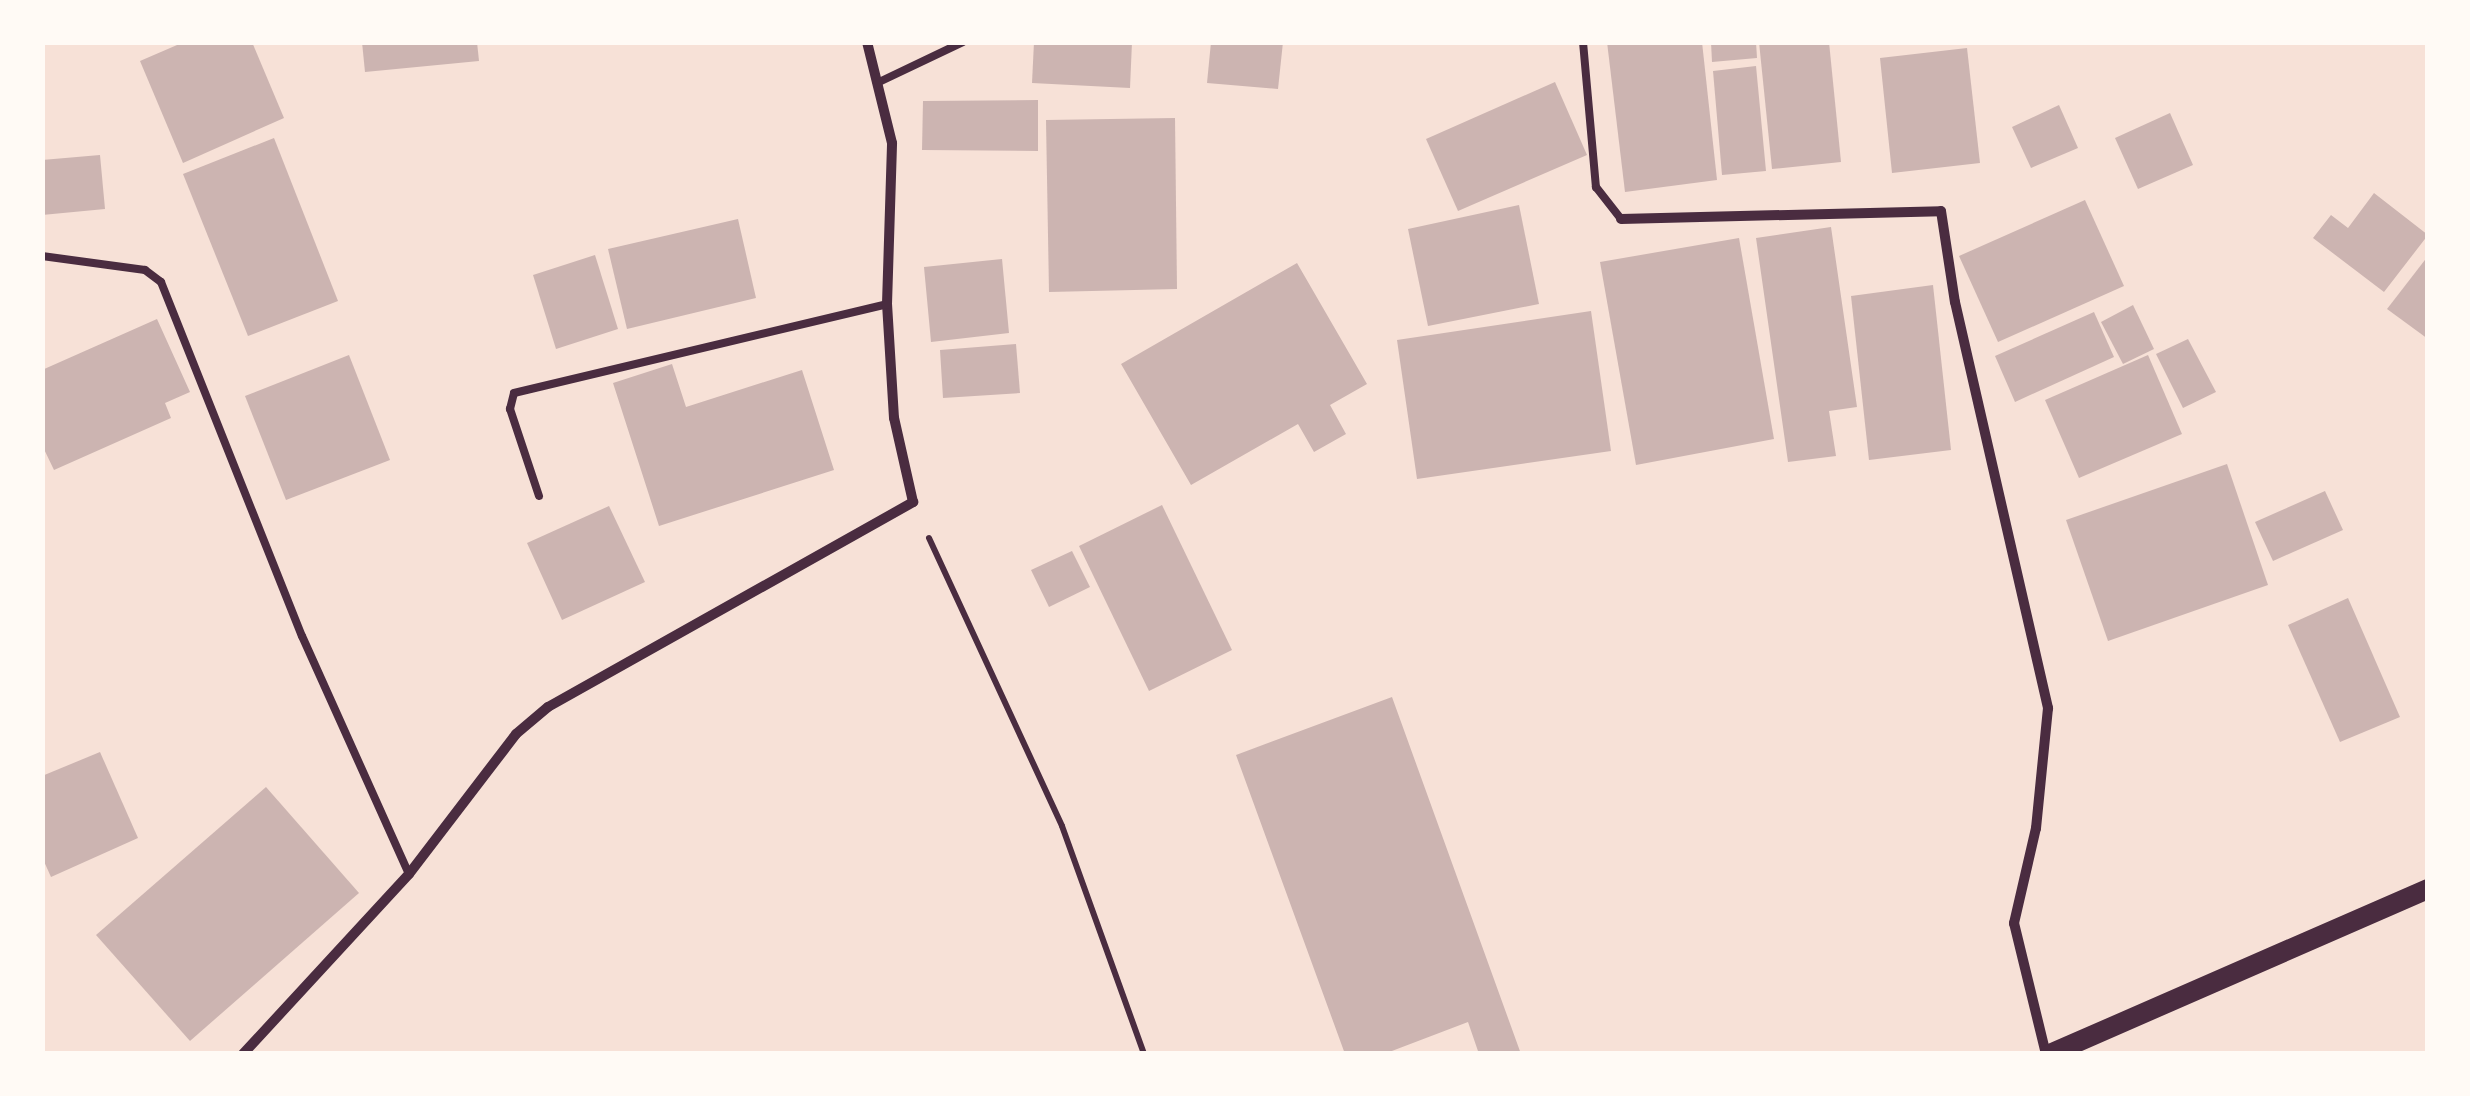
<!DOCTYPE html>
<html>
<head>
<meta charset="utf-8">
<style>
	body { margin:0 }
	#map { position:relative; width:2470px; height:1096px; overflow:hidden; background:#f7e1d7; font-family:Rubik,sans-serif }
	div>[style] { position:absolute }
	.building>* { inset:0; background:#ccb4b1 }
	.path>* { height:6px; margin:-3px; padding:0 3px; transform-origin:3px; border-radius:3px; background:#4a2c40 }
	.service>* { height:8px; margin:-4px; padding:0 4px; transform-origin:4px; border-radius:4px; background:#4a2c40 }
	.minor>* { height:10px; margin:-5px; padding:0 5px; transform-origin:5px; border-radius:5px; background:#4a2c40 }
	.secondary>* { height:20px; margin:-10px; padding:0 10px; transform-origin:10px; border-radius:10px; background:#4a2c40 }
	span { translate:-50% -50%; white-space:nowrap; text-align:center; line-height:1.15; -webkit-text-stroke:8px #fffaf5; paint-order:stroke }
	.frame { position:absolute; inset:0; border:45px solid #fffaf5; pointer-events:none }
</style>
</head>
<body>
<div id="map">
	<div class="building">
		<div style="clip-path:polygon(184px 42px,252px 42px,284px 118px,183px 163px,140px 61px)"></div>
		<div style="clip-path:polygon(362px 42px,477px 42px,479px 61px,365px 72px)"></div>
		<div style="clip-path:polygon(1034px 42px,1132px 42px,1130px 88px,1032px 83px)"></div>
		<div style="clip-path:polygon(1211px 42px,1283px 42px,1278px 89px,1207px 83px)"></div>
		<div style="clip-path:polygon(1607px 42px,1702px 42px,1717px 180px,1625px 192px)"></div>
		<div style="clip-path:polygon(1711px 42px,1756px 42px,1757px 58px,1712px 62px)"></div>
		<div style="clip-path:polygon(1759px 42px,1829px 42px,1841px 162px,1772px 169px)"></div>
		<div style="clip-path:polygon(1967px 48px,1980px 163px,1892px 173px,1880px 58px)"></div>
		<div style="clip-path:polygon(1756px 66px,1766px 171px,1722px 175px,1713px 71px)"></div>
		<div style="clip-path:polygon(1555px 82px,1587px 155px,1458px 211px,1426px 139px)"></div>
		<div style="clip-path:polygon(1038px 100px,1038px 151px,922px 150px,923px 101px)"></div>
		<div style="clip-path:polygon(2059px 105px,2078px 148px,2031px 168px,2012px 127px)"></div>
		<div style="clip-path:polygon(2170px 113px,2193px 165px,2138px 189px,2115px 138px)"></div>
		<div style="clip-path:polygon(1175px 118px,1177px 289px,1049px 292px,1046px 120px)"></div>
		<div style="clip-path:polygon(274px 138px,338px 301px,248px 336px,183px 174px)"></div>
		<div style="clip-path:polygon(100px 155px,105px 209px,42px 215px,42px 160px)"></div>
		<div style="clip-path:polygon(2374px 193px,2428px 235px,2384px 292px,2313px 238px,2331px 215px,2348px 228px)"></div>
		<div style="clip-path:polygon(2085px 200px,2124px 286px,1998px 342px,1959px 256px)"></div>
		<div style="clip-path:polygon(1519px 205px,1539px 304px,1428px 326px,1408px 229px)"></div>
		<div style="clip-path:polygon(738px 219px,756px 298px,627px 329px,608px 249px)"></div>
		<div style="clip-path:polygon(1831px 227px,1857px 407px,1829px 411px,1836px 456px,1788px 462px,1756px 238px)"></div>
		<div style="clip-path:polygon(1739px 238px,1774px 439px,1636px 465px,1600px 262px)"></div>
		<div style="clip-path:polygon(595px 255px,618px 329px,556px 349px,533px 275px)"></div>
		<div style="clip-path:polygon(2428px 256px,2428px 339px,2387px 309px)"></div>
		<div style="clip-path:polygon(1002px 259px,1009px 333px,931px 342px,924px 267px)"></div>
		<div style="clip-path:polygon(1297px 263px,1367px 384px,1330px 405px,1346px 434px,1314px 452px,1298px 424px,1191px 485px,1121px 364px)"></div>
		<div style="clip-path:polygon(1933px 285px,1951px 450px,1869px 460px,1851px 296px)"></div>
		<div style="clip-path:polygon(2133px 305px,2154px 349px,2123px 364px,2101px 322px)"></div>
		<div style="clip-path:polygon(1591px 311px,1611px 451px,1417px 479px,1397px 340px)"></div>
		<div style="clip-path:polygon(2094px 312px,2114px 357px,2015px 402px,1995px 356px)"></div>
		<div style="clip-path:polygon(157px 319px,190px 392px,165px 403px,171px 418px,54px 470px,42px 445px,42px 370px)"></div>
		<div style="clip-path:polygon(2188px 339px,2216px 392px,2183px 408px,2156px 354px)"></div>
		<div style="clip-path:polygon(1016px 344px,1020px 393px,943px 398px,940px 350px)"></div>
		<div style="clip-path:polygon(349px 355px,390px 460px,286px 500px,245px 396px)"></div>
		<div style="clip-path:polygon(2148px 355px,2182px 434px,2079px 478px,2045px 400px)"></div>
		<div style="clip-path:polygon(672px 364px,686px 407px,802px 370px,834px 470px,659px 526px,613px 383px)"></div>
		<div style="clip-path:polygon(2227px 464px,2268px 585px,2108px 641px,2066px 520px)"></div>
		<div style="clip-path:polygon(2325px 491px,2343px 530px,2273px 561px,2255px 522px)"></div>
		<div style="clip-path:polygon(1162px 505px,1232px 650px,1149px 691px,1079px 546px)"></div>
		<div style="clip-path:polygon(609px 506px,645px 582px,562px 620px,527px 543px)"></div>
		<div style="clip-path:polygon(1072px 551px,1090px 587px,1049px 607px,1031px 570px)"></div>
		<div style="clip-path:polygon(2348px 598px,2400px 717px,2340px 742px,2288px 625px)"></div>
		<div style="clip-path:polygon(1392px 697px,1521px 1054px,1479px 1054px,1468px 1022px,1384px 1054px,1345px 1054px,1236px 755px)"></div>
		<div style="clip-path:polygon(100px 752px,138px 838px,51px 877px,42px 857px,42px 776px)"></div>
		<div style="clip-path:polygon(266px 787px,359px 893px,190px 1041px,96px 935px)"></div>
	</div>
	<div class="path">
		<div style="left:929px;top:538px;width:317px;rotate:65.2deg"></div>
		<div style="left:1062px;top:826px;width:242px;rotate:70.2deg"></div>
	</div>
	<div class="service">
		<div style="left:1583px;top:42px;width:146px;rotate:84.9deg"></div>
		<div style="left:1596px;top:187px;width:41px;rotate:52deg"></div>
		<div style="left:877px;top:83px;width:95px;rotate:-25.5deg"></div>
		<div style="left:42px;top:256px;width:104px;rotate:7.7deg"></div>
		<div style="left:145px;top:270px;width:20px;rotate:37deg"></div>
		<div style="left:161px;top:282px;width:381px;rotate:68.3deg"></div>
		<div style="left:302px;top:636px;width:261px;rotate:65.8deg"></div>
		<div style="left:539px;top:496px;width:92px;rotate:-108.4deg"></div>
		<div style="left:510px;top:409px;width:16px;rotate:-76deg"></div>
		<div style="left:514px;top:393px;width:383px;rotate:-13.4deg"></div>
	</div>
	<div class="minor">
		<div style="left:1621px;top:219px;width:320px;rotate:-1.4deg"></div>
		<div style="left:1941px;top:211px;width:92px;rotate:81.3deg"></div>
		<div style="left:1955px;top:302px;width:417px;rotate:77.1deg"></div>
		<div style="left:2048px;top:708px;width:121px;rotate:95.7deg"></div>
		<div style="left:2036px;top:828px;width:98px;rotate:103deg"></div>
		<div style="left:2014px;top:923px;width:135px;rotate:76.3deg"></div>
		<div style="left:243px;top:1054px;width:245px;rotate:-47.3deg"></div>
		<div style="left:409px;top:874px;width:176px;rotate:-52.6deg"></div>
		<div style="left:516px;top:734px;width:42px;rotate:-40.2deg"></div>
		<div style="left:548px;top:707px;width:419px;rotate:-29.3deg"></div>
		<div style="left:913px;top:502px;width:86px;rotate:-102.7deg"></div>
		<div style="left:894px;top:418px;width:114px;rotate:-93.5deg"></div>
		<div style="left:887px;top:304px;width:161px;rotate:-88.2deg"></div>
		<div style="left:892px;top:143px;width:104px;rotate:-103.9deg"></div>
	</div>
	<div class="secondary">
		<div style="left:2050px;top:1054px;width:412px;rotate:-23.6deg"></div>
	</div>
	<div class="frame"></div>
</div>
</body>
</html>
